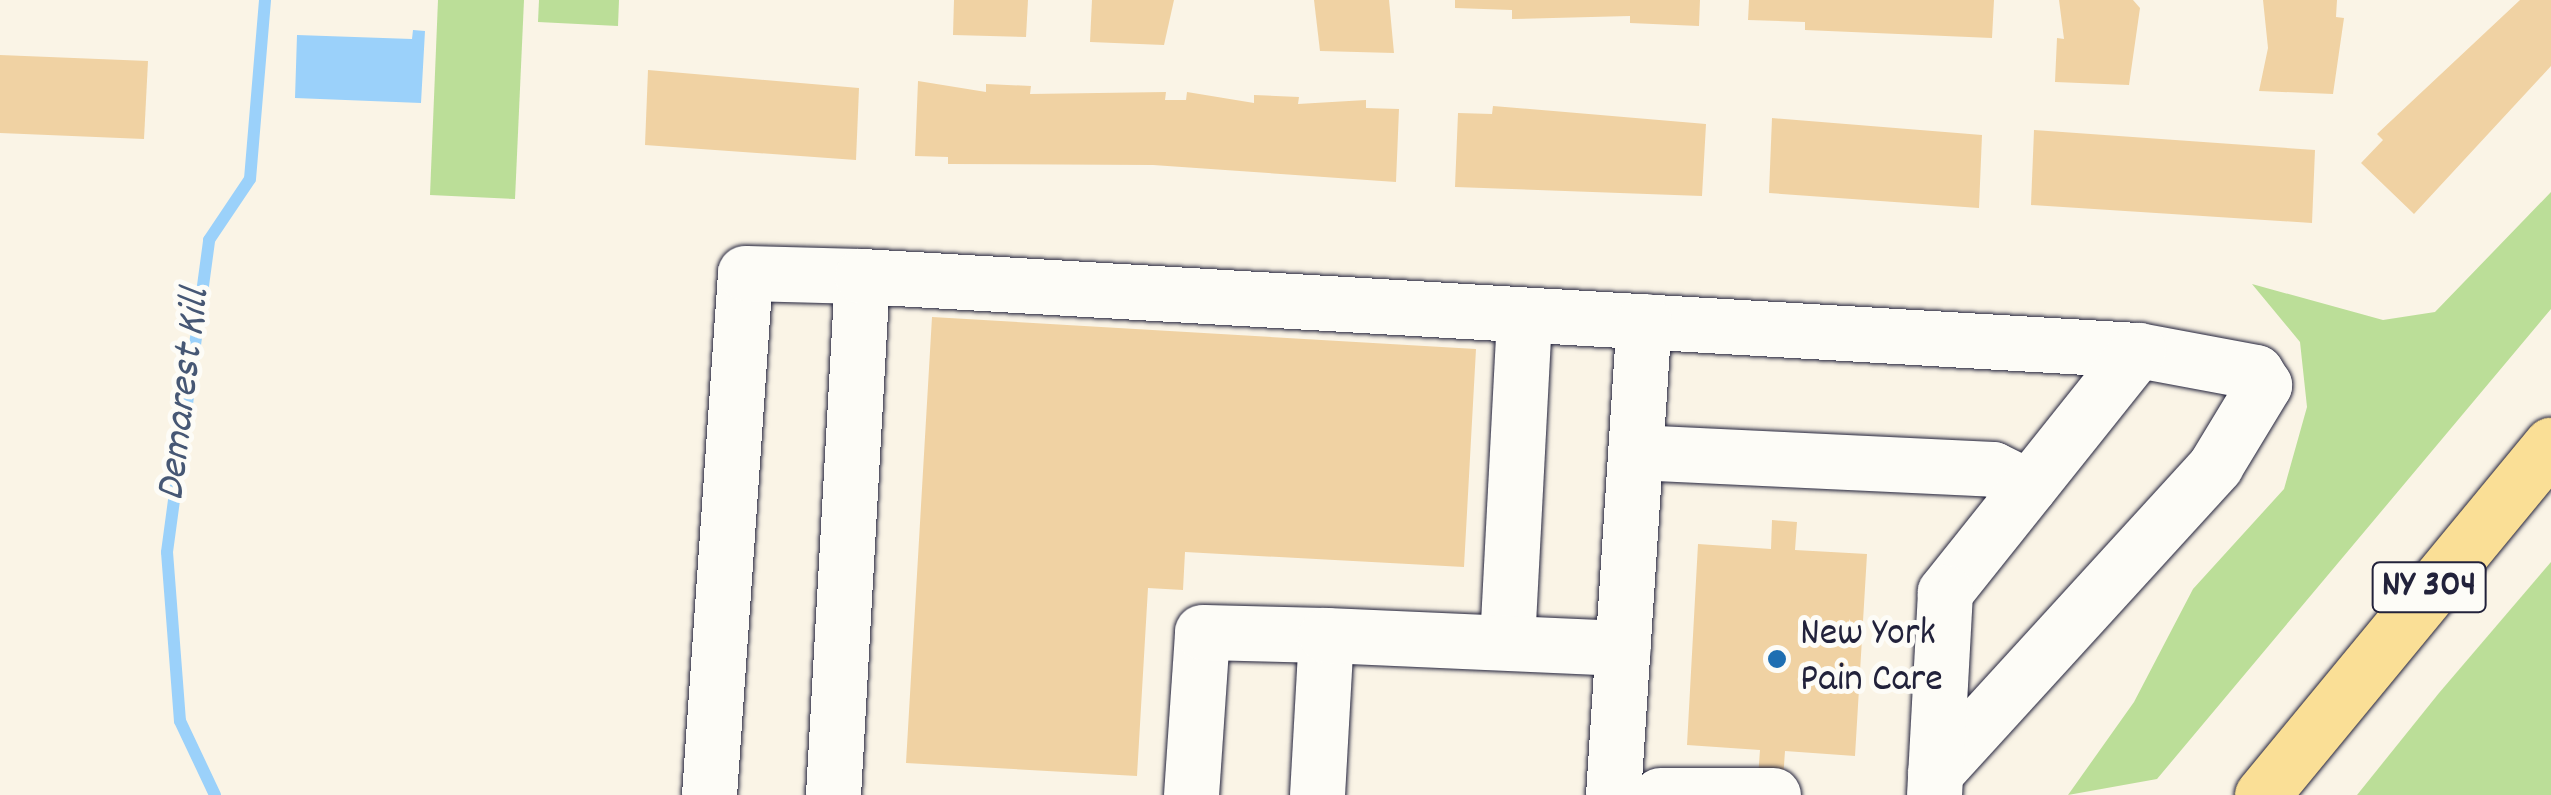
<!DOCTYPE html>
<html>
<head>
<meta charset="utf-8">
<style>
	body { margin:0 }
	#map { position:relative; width:2551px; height:795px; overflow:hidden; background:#faf4e6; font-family:Dekko,sans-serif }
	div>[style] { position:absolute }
	.green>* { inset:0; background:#bbde98 }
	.water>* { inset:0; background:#9bd1fa }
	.stream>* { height:12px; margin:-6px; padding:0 6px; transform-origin:6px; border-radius:6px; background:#9bd1fa }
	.building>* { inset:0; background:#f0d2a3 }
	.roads { filter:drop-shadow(0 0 2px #22223b) drop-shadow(0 0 2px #22223b) }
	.minor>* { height:55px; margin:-27.5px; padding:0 27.5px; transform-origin:27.5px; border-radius:27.5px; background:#fdfcf7 }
	.major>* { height:55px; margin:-27.5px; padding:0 27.5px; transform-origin:27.5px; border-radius:27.5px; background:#fadf96 }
	.dots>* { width:28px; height:28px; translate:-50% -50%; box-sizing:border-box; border:5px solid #fdfcf7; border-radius:50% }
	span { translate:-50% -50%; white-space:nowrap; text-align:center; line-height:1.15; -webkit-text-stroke:10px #fdfcf7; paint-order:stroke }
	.shield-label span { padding:2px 8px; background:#fdfcf7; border:2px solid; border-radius:8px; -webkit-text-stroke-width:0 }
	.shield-label { font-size:38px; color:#22223b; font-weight:700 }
	.poi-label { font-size:40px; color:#22223b }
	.left { translate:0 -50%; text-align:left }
	.water-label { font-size:42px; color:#465774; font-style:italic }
</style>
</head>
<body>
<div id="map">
	<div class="green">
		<div style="clip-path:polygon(438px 0,524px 0,515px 199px,430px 195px)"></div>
		<div style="clip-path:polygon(539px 0,619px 0,618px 26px,538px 22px)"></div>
		<div style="clip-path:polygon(2551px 192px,2551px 309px,2157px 779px,2068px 795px,2134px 702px,2193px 589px,2284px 489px,2307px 407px,2300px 342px,2252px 284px,2383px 320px,2435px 312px)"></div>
		<div style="clip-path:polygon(2551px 562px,2551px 795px,2357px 795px,2439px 693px)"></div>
	</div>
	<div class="water">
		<div style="clip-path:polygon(413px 30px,425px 31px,421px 103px,295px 98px,297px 35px,412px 39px)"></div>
	</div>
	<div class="stream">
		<div style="left:215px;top:795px;width:82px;rotate:-115.3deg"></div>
		<div style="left:180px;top:721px;width:169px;rotate:-94.4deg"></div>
		<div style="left:167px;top:552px;width:315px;rotate:-82.3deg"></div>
		<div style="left:209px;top:240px;width:73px;rotate:-56.1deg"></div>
		<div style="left:250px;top:179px;width:180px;rotate:-85.2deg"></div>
	</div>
	<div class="building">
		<div style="clip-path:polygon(954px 0,1028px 0,1026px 37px,953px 35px)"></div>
		<div style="clip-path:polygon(1092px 0,1174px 0,1164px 45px,1090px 42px)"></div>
		<div style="clip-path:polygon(1314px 0,1389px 0,1394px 53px,1320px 51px)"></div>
		<div style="clip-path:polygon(1455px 0,1700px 0,1699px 26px,1630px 23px,1630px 16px,1512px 19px,1512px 10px,1455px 8px)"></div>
		<div style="clip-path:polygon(1749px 0,1994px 0,1992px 38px,1805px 30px,1805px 22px,1748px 20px)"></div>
		<div style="clip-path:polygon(2059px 0,2133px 0,2140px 8px,2129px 85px,2055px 82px,2057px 38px,2064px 39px)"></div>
		<div style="clip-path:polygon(2263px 0,2337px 0,2336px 17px,2344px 18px,2333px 94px,2259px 91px,2268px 48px)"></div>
		<div style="clip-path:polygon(2520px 0,2551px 0,2551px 66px,2414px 214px,2361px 163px,2383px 140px,2377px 134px)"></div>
		<div style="clip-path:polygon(0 55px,148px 61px,144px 139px,0 133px)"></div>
		<div style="clip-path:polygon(648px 70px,859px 88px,856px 160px,645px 145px)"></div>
		<div style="clip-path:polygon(918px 81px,986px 92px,986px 84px,1031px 86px,1030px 94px,1166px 92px,1165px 100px,1186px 100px,1187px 92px,1254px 103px,1254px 95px,1299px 97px,1298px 104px,1366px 100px,1366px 108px,1399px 109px,1396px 182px,1153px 165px,948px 164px,948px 157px,915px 156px)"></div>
		<div style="clip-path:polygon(1493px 106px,1706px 124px,1702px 196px,1455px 187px,1458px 113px,1492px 114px)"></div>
		<div style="clip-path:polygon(1772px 118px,1982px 135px,1979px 208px,1769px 193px)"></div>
		<div style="clip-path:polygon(2034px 130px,2315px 150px,2312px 223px,2031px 205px)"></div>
		<div style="clip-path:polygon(932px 317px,1476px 349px,1464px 567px,1185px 552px,1183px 590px,1148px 588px,1137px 776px,906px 763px)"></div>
		<div style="clip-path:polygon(1772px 520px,1797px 522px,1795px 550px,1867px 554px,1855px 756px,1785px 751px,1783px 780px,1758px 778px,1760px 750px,1687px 745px,1698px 544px,1771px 549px)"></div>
	</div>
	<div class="roads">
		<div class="minor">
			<div style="left:1635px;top:452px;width:358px;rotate:2.7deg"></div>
			<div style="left:1993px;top:469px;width:40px;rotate:26.6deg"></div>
			<div style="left:1507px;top:642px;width:325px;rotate:-87deg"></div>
			<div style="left:1935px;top:773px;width:416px;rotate:-47.6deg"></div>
			<div style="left:2215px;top:466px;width:95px;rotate:-58.8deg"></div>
			<div style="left:2264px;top:385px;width:15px;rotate:-122deg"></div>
			<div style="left:2256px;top:372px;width:120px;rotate:-169.4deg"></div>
			<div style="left:709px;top:795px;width:523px;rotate:-86.05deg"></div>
			<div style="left:745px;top:273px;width:117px;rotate:1.5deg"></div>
			<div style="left:833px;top:795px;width:520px;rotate:-86.8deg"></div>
			<div style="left:862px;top:276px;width:1278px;rotate:3.32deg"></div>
			<div style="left:2138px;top:350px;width:310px;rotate:128.6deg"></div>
			<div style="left:1945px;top:592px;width:203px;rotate:93.1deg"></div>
			<div style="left:1191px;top:795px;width:163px;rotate:-86.1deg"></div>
			<div style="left:1202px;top:632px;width:124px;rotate:1.4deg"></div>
			<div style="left:1317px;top:795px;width:160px;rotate:-86.8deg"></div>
			<div style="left:1326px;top:635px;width:297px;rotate:2.5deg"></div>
			<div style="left:1613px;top:795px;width:475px;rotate:-86.3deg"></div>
			<div style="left:1660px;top:795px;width:113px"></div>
		</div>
		<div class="major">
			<div style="left:2262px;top:795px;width:454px;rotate:-50.5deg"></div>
		</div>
	</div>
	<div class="dots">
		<div style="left:1777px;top:659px;background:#1f6fb2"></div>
	</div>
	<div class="shield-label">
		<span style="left:2429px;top:587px">NY 304</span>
	</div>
	<div class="poi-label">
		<span class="left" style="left:1800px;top:659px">New York<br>Pain Care</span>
	</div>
	<div class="water-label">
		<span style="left:186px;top:395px;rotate:-83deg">Demarest Kill</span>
	</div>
</div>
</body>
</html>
